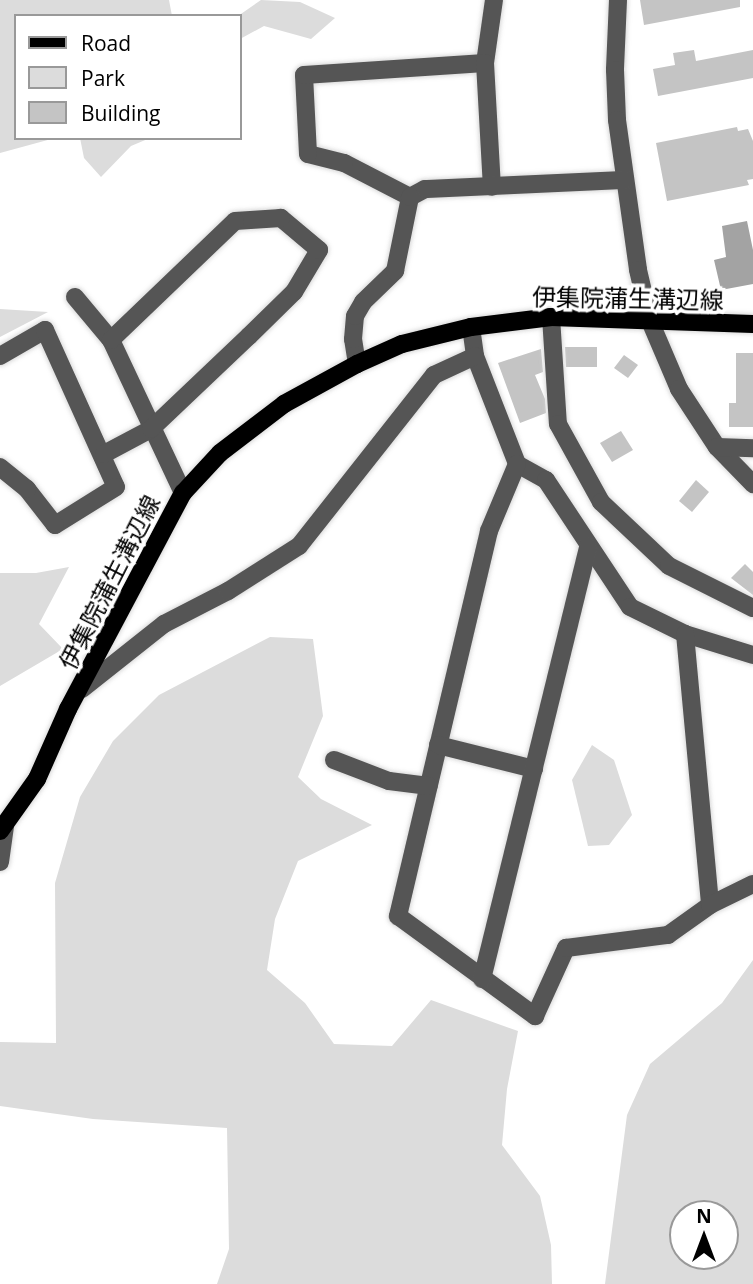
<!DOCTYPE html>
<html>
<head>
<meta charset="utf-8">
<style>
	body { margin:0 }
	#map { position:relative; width:753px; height:1284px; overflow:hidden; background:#fff; font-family:"Open Sans","Noto Sans JP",sans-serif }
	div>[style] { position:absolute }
	.green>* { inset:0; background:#dcdcdc }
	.water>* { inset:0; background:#a3a3a3 }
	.building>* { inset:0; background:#c4c4c4 }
	.roads { filter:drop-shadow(0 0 2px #dbdbdb) drop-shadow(0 0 2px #dbdbdb) }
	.minor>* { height:18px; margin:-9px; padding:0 9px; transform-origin:9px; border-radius:9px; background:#555 }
	.major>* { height:18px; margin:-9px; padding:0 9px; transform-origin:9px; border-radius:9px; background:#000 }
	span { translate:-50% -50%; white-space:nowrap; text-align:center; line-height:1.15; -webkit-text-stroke:7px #fff; paint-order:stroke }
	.street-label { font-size:24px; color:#000 }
	.legend { position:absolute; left:14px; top:14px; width:228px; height:126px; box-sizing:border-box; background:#fff; border:2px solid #999; margin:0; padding:9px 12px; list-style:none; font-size:21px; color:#000 }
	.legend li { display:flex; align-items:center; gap:14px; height:35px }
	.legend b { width:35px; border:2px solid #999 }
	.north { position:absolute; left:669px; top:1200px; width:70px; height:70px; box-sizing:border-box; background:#fff; border:2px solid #999; border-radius:50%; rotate:0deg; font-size:19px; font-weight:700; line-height:28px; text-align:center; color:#000 }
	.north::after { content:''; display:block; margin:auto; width:24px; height:32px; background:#000; clip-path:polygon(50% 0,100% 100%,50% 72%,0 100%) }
</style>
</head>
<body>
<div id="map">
	<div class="green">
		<div style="clip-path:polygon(0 0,169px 0,172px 16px,16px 16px,16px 138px,55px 138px,0 153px)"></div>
		<div style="clip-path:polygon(261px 0,300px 2px,335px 18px,311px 39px,264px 26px,240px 39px,238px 16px)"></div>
		<div style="clip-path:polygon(80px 138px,150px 138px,131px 146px,101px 177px,84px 158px)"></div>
		<div style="clip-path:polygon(0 309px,48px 312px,0 337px)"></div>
		<div style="clip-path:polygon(69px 567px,39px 624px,63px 649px,0 686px,0 573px,36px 573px)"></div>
		<div style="clip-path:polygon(270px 637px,313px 639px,323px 716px,298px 777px,321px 799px,372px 825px,298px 861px,275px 919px,267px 970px,305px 1003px,334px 1044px,392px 1046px,431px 1000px,518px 1031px,507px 1089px,502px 1145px,540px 1196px,551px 1245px,552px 1284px,217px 1284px,229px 1249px,227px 1128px,93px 1119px,0 1106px,0 1042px,56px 1043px,55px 883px,80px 797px,113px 741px,159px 695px)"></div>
		<div style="clip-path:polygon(592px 745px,614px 760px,632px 815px,609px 845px,588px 846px,572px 780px)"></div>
		<div style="clip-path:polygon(evenodd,753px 960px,753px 1284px,605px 1284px,627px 1115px,650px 1064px,722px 1003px,753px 960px,683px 1214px,725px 1214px,725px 1256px,683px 1256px,683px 1214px)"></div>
	</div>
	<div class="water">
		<div style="clip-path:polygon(747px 221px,753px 250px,753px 284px,721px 290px,714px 260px,726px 257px,722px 226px)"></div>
	</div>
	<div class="building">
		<div style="clip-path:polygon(640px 0,740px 0,740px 7px,644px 25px)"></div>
		<div style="clip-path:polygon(694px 50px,696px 61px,753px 50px,753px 78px,658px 96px,653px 69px,675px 65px,673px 53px)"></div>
		<div style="clip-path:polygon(737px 127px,738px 131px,748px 129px,753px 141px,753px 179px,747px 180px,749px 185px,667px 201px,656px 143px)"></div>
		<div style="clip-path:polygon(565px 347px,597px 347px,597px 367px,566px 367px)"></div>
		<div style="clip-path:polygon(541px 349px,543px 372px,535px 375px,545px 399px,546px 413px,520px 423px,498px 363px)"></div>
		<div style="clip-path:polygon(736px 353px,753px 353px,753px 427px,729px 427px,729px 403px,736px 403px)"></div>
		<div style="clip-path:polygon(624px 355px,638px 365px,628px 378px,614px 368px)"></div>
		<div style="clip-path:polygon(621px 431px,633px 450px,612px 462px,600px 443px)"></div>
		<div style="clip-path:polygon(696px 480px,709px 492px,692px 512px,679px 501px)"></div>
		<div style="clip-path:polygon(745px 564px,753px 572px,753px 595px,731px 578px)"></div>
	</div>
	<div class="roads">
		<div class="minor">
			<div style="left:618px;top:0;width:70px;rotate:92.5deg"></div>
			<div style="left:615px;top:70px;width:50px;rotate:87.7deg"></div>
			<div style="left:617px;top:120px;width:151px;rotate:82deg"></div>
			<div style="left:638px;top:270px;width:52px;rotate:76.8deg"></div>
			<div style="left:650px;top:321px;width:74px;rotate:66.9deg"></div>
			<div style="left:679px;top:389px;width:69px;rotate:56.8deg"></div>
			<div style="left:717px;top:447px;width:52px;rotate:45.8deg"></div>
			<div style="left:485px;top:63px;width:64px;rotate:-81.9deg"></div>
			<div style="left:410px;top:197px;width:74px;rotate:-152.7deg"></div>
			<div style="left:344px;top:163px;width:37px;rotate:-166deg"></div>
			<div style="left:308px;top:154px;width:79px;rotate:-92.9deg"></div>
			<div style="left:304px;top:75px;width:181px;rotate:-3.8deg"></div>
			<div style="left:485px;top:63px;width:124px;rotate:86.8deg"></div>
			<div style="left:75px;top:297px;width:56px;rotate:50.1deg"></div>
			<div style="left:111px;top:340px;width:169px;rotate:64.8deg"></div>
			<div style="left:551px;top:317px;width:107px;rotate:86.3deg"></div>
			<div style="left:558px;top:424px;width:89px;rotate:61.1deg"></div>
			<div style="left:601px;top:502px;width:93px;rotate:43.3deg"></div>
			<div style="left:669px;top:566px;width:94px;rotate:26.6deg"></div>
			<div style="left:471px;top:327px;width:29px;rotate:82deg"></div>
			<div style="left:475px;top:356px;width:116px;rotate:68.7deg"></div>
			<div style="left:517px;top:464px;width:33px;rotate:29deg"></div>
			<div style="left:546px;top:480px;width:152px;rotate:56.5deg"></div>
			<div style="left:630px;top:607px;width:61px;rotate:26.1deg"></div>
			<div style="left:0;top:356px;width:52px;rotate:-30deg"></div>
			<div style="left:45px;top:330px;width:172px;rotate:65.7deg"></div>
			<div style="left:116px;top:487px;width:72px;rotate:148.1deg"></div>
			<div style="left:55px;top:525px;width:46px;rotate:-127.9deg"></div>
			<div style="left:27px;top:489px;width:35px;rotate:-141deg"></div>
			<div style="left:357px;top:364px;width:25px;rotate:-99deg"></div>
			<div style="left:353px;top:339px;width:23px;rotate:-85deg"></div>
			<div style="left:355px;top:316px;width:16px;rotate:-60deg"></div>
			<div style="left:363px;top:302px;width:45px;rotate:-44.1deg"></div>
			<div style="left:395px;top:271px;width:76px;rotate:-78.5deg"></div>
			<div style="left:410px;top:197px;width:17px;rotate:-28deg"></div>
			<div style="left:425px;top:189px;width:200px;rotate:-2.6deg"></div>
			<div style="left:717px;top:447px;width:36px;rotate:2deg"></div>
			<div style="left:104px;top:454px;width:53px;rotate:-28deg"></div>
			<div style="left:151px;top:429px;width:135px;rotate:-43.5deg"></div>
			<div style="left:249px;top:336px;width:63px;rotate:-44.4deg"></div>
			<div style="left:294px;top:292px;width:49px;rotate:-59.2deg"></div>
			<div style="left:319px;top:250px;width:50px;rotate:-139.9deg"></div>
			<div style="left:281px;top:218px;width:46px;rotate:176.3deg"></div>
			<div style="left:235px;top:221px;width:172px;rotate:136.2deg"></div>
			<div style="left:517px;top:464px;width:73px;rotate:112.7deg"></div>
			<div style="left:489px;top:531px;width:396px;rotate:103.3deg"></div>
			<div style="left:398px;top:916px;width:170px;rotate:36.1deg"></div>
			<div style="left:535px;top:1016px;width:75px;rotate:-65.5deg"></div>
			<div style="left:566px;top:948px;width:103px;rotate:-7.3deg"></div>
			<div style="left:668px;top:935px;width:52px;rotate:-35.5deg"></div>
			<div style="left:753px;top:655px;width:71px;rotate:-162.8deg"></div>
			<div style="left:685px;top:634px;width:272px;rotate:84.7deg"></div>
			<div style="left:710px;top:905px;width:48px;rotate:-26deg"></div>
			<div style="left:82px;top:689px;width:105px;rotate:-38.4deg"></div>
			<div style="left:164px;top:624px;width:72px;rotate:-27.3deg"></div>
			<div style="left:228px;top:591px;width:84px;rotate:-32.4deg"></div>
			<div style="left:299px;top:546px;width:218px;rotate:-51.7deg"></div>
			<div style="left:434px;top:375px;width:45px;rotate:-24.9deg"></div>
			<div style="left:438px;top:745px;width:99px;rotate:14deg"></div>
			<div style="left:334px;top:760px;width:59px;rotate:20.9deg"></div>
			<div style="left:389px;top:781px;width:40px;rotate:7.1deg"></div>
			<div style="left:0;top:862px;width:36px;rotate:-82deg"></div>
			<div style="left:482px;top:979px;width:445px;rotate:-76.2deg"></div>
		</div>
		<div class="major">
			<div style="left:0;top:831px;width:64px;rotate:-54.6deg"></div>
			<div style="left:37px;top:779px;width:77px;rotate:-66.1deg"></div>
			<div style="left:68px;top:709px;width:245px;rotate:-62deg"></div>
			<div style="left:183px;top:493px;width:54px;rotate:-47.2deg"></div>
			<div style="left:220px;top:453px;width:81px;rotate:-37.4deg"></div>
			<div style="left:284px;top:404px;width:83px;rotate:-28.7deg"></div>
			<div style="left:357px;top:364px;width:49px;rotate:-24deg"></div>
			<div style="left:402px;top:344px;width:71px;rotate:-13.8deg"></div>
			<div style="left:471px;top:327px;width:81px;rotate:-7.1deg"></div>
			<div style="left:551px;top:317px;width:202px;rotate:2deg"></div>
		</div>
	</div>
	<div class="street-label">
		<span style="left:628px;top:298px;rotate:1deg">伊集院蒲生溝辺線</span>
		<span style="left:109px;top:582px;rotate:-63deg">伊集院蒲生溝辺線</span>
	</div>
	<ul class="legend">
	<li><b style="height:9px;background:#000"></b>Road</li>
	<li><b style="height:19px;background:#dcdcdc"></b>Park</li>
	<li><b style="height:19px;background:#c4c4c4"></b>Building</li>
	</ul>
	<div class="north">N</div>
</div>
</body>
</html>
